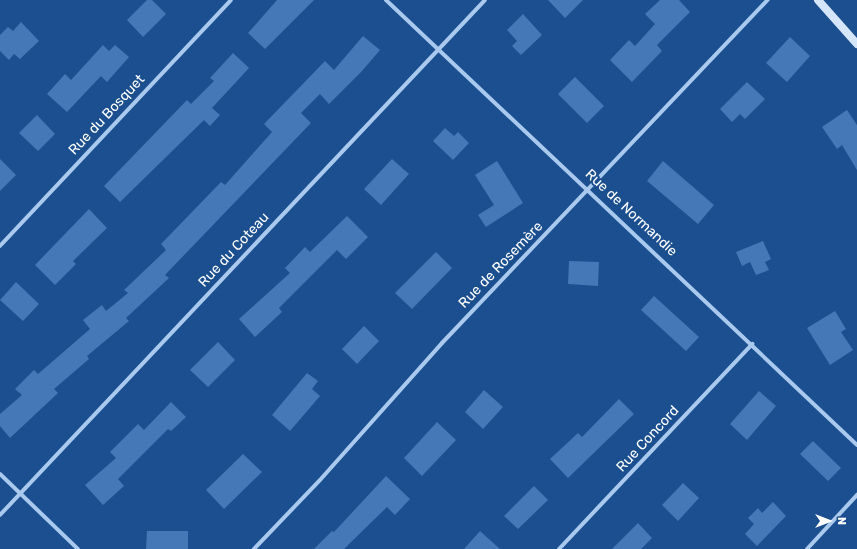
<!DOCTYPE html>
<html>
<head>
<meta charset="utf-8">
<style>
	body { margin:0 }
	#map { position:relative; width:857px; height:549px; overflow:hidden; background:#1b4f8f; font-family:Rubik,sans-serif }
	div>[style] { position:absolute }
	.building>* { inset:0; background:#4478b7 }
	.street>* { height:4px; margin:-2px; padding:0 2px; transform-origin:2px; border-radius:2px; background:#a9c9ee }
	.secondary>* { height:8px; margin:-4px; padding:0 4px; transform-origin:4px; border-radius:4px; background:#d6e6fa }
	span { translate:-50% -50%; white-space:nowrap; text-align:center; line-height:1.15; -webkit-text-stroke:4px #1b4f8f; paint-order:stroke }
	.street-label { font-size:14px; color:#fff }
	.north { position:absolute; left:809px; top:501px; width:40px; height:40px; -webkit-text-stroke:3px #1b4f8f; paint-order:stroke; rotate:90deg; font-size:11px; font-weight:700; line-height:16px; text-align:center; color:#fff }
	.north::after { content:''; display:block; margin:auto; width:14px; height:18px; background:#fff; clip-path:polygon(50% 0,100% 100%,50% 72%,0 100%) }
</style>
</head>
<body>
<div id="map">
	<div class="building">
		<div style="clip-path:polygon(147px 0,152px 0,166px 14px,143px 37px,127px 20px)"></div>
		<div style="clip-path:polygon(277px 0,314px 0,265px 49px,248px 33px)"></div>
		<div style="clip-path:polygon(548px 0,583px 0,565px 18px)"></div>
		<div style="clip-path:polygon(660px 0,679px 0,690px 12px,657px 45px,662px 51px,632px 82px,610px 60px,629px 40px,635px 46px,655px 24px,645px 14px)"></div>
		<div style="clip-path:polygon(523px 14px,542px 35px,521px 55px,512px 46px,517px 41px,507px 30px)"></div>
		<div style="clip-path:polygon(21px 22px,39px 41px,20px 59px,14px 54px,9px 60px,0 51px,0 35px,8px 27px,13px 31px)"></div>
		<div style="clip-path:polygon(363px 36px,380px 50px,362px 71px,329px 104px,320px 94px,301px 113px,311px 123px,165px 275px,169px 278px,126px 318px,129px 321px,87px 356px,89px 359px,54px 389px,58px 393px,10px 438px,0 426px,0 414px,22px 395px,15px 389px,34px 370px,38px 374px,90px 329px,83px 320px,102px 305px,106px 311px,128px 293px,124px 290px,166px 250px,161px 244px,221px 182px,225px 185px,272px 132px,264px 124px,325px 61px,334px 70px)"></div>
		<div style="clip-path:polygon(790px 37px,810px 56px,787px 82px,766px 63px)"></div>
		<div style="clip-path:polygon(103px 45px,109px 51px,115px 45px,129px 57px,107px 82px,101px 76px,67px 112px,47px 94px,65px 74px,71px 80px)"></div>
		<div style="clip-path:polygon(233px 53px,249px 68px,212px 108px,220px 115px,210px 126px,204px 120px,120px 202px,104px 186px,187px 100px,191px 104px,214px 81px,210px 78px)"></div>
		<div style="clip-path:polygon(575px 77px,604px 106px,587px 123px,558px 94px)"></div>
		<div style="clip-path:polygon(747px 82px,765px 99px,745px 119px,740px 114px,732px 122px,720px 109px)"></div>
		<div style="clip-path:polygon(847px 110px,857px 125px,857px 170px,842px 145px,837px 149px,822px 127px)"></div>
		<div style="clip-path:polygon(37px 115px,55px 134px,38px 151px,19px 133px)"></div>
		<div style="clip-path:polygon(445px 128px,454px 136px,458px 132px,469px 143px,453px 160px,433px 141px)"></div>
		<div style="clip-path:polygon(0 159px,16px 175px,0 191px)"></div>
		<div style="clip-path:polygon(392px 159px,409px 174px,381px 205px,364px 189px)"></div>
		<div style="clip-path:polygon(497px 161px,523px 203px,486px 227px,478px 215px,494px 205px,475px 175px)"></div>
		<div style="clip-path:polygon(663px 161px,714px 205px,698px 224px,647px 181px)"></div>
		<div style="clip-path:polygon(89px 209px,107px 228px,73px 261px,76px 264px,55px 285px,35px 265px)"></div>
		<div style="clip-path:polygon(347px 216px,368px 237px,346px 259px,337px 250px,279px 308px,282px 312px,255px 337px,239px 319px,290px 273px,285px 268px,305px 247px,310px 252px)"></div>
		<div style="clip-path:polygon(763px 241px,771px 259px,765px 262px,769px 270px,756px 275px,750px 262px,742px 266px,736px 252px)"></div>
		<div style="clip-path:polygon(436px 252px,452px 268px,412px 309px,395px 293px)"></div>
		<div style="clip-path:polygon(569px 261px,599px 262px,598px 286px,568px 284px)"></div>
		<div style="clip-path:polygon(16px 282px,39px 304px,23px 321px,0 300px)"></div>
		<div style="clip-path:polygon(654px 296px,699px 337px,686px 351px,641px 310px)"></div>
		<div style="clip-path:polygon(835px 311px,846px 329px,841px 332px,853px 350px,830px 365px,807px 328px)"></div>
		<div style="clip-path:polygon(364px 326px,379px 341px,357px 364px,342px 349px)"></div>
		<div style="clip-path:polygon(218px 342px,235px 360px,208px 387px,190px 370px)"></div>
		<div style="clip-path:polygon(307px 373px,318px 381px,312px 389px,320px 396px,290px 431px,272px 415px)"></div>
		<div style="clip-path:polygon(484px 390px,503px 407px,483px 429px,465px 412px)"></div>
		<div style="clip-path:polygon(759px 391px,776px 406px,747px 440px,730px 424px)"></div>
		<div style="clip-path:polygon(619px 399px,634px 414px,568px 478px,550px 459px,578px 433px,582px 437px)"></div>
		<div style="clip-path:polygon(171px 402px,186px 417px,171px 431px,168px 429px,118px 479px,124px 486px,103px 505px,85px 485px,116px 458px,110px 452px,138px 424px,144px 430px)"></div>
		<div style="clip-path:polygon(437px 422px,456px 440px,422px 476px,404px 458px)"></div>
		<div style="clip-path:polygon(813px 441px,841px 468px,828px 481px,800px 454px)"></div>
		<div style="clip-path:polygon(243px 454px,262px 472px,224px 509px,206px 490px)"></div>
		<div style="clip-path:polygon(386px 476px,410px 499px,395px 515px,387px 507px,344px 549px,314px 549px,332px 531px,334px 532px)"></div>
		<div style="clip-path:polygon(683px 483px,699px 498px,678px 521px,662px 505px)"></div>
		<div style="clip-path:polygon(534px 486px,548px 500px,518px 529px,504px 516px)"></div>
		<div style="clip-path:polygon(773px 502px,786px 516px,757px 546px,745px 534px,754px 524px,748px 518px,758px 508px,762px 513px)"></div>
		<div style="clip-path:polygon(638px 523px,652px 538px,641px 549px,612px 549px)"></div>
		<div style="clip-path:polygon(147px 531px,188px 531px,188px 549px,146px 549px)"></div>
		<div style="clip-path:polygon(480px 531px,500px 549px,464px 549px)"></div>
	</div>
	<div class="street">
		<div style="left:386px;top:0;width:648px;rotate:43.37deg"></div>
		<div style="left:0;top:246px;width:337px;rotate:-46.8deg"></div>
		<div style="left:0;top:474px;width:108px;rotate:43.9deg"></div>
		<div style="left:0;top:515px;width:707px;rotate:-46.72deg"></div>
		<div style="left:254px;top:549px;width:95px;rotate:-46.3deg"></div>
		<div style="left:320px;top:480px;width:183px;rotate:-48.3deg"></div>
		<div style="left:442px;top:343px;width:473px;rotate:-46.5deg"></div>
		<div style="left:559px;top:549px;width:282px;rotate:-46.7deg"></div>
		<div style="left:807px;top:549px;width:74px;rotate:-47.2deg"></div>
	</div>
	<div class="secondary">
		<div style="left:818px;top:0;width:59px;rotate:48.4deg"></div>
	</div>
	<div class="street-label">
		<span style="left:107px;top:115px;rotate:-47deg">Rue du Bosquet</span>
		<span style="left:631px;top:213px;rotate:43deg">Rue de Normandie</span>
		<span style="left:234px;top:250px;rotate:-47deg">Rue du Coteau</span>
		<span style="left:501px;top:265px;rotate:-46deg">Rue de Rosemère</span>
		<span style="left:648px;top:439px;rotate:-47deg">Rue Concord</span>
	</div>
	<div class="north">N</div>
</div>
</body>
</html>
